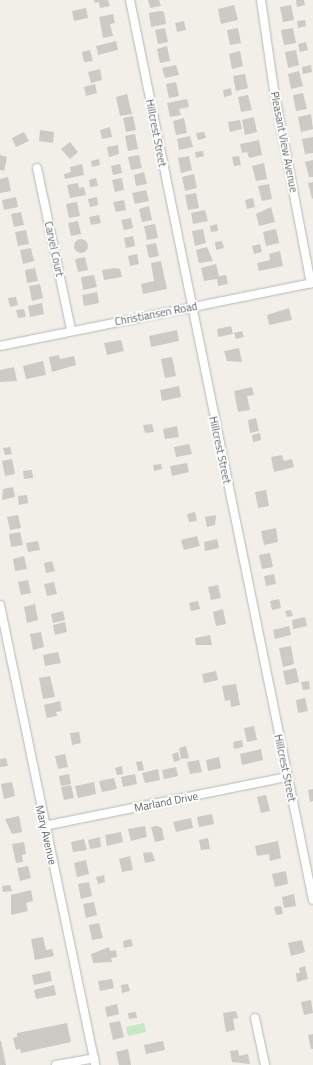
<!DOCTYPE html>
<html>
<head>
<meta charset="utf-8">
<style>
	body { margin:0 }
	#map { position:relative; width:313px; height:1065px; overflow:hidden; background:#f1efe8; font-family:"Titillium Web",sans-serif }
	div>[style] { position:absolute }
	.green>* { inset:0; background:#c5e8c5 }
	.building>* { inset:0; background:#cccac5 }
	.round { border-radius:50% }
	.roads { filter:drop-shadow(0 0 1px #b5b8bc) drop-shadow(0 0 1px #b5b8bc) }
	.minor>* { height:8px; margin:-4px; padding:0 4px; transform-origin:4px; border-radius:4px; background:#fff }
	span { translate:-50% -50%; white-space:nowrap; text-align:center; line-height:1.15; -webkit-text-stroke:3.5px #fff; paint-order:stroke }
	.street-label { font-size:11px; color:#5f6368 }
</style>
</head>
<body>
<div id="map">
	<div class="green">
		<div style="clip-path:polygon(144px 1023px,146px 1032px,128px 1036px,126px 1027px)"></div>
	</div>
	<div class="building">
		<div style="clip-path:polygon(94px 0,108px 0,110px 6px,100px 8px,99px 2px,95px 3px)"></div>
		<div style="clip-path:polygon(148px 0,159px 0,161px 6px,150px 8px)"></div>
		<div style="clip-path:polygon(296px 0,304px 0,305px 5px,297px 7px)"></div>
		<div style="clip-path:polygon(234px 5px,238px 20px,221px 24px,218px 9px)"></div>
		<div style="clip-path:polygon(291px 5px,294px 20px,283px 22px,280px 7px)"></div>
		<div style="clip-path:polygon(86px 8px,88px 18px,74px 21px,72px 11px)"></div>
		<div style="clip-path:polygon(160px 11px,164px 12px,166px 24px,151px 27px,149px 13px)"></div>
		<div style="clip-path:polygon(113px 14px,115px 23px,110px 24px,113px 36px,103px 38px,99px 17px)"></div>
		<div style="clip-path:polygon(305px 20px,306px 26px,298px 28px,297px 21px)"></div>
		<div style="clip-path:polygon(184px 21px,186px 30px,177px 32px,175px 23px)"></div>
		<div style="clip-path:polygon(165px 28px,168px 42px,158px 44px,155px 30px)"></div>
		<div style="clip-path:polygon(238px 28px,241px 43px,230px 45px,227px 30px)"></div>
		<div style="clip-path:polygon(293px 28px,296px 43px,284px 45px,281px 30px)"></div>
		<div style="clip-path:polygon(116px 41px,118px 50px,98px 55px,96px 46px)"></div>
		<div style="clip-path:polygon(306px 42px,308px 50px,300px 52px,298px 44px)"></div>
		<div style="clip-path:polygon(167px 46px,170px 61px,160px 63px,157px 49px)"></div>
		<div style="clip-path:polygon(90px 50px,93px 61px,84px 62px,82px 52px)"></div>
		<div style="clip-path:polygon(296px 50px,299px 65px,288px 68px,285px 52px)"></div>
		<div style="clip-path:polygon(240px 51px,243px 66px,232px 69px,229px 54px)"></div>
		<div style="clip-path:polygon(176px 65px,179px 75px,165px 78px,162px 68px)"></div>
		<div style="clip-path:polygon(311px 65px,312px 72px,303px 74px,302px 67px)"></div>
		<div style="clip-path:polygon(100px 69px,102px 80px,91px 83px,88px 72px)"></div>
		<div style="clip-path:polygon(299px 71px,303px 86px,291px 89px,288px 74px)"></div>
		<div style="clip-path:polygon(245px 74px,248px 88px,236px 91px,233px 76px)"></div>
		<div style="clip-path:polygon(176px 82px,179px 96px,169px 98px,166px 84px)"></div>
		<div style="clip-path:polygon(95px 84px,97px 93px,86px 96px,84px 87px)"></div>
		<div style="clip-path:polygon(231px 88px,232px 95px,224px 97px,223px 90px)"></div>
		<div style="clip-path:polygon(303px 93px,307px 109px,296px 111px,293px 95px)"></div>
		<div style="clip-path:polygon(127px 94px,132px 114px,120px 116px,116px 97px)"></div>
		<div style="clip-path:polygon(248px 95px,252px 110px,241px 112px,238px 97px)"></div>
		<div style="clip-path:polygon(187px 99px,189px 107px,179px 109px,181px 115px,170px 117px,167px 103px)"></div>
		<div style="clip-path:polygon(311px 114px,313px 129px,301px 132px,298px 117px)"></div>
		<div style="clip-path:polygon(133px 116px,136px 130px,126px 132px,123px 118px)"></div>
		<div style="clip-path:polygon(254px 117px,257px 132px,245px 135px,242px 120px)"></div>
		<div style="clip-path:polygon(184px 118px,187px 133px,176px 135px,173px 121px)"></div>
		<div style="clip-path:polygon(240px 120px,242px 129px,230px 132px,228px 122px)"></div>
		<div style="clip-path:polygon(110px 127px,112px 137px,102px 139px,100px 130px)"></div>
		<div style="clip-path:polygon(40px 130px,54px 132px,53px 143px,39px 141px)"></div>
		<div style="clip-path:polygon(24px 132px,29px 141px,16px 147px,12px 138px)"></div>
		<div style="clip-path:polygon(204px 132px,206px 138px,198px 140px,196px 133px)"></div>
		<div style="clip-path:polygon(135px 134px,138px 149px,128px 151px,125px 136px)"></div>
		<div style="clip-path:polygon(190px 136px,193px 147px,179px 150px,177px 139px)"></div>
		<div style="clip-path:polygon(313px 137px,313px 153px,305px 154px,302px 139px)"></div>
		<div style="clip-path:polygon(259px 140px,262px 155px,249px 158px,247px 152px,242px 153px,240px 144px)"></div>
		<div style="clip-path:polygon(70px 142px,78px 152px,70px 159px,61px 149px)"></div>
		<div style="clip-path:polygon(118px 145px,119px 154px,109px 157px,107px 147px)"></div>
		<div style="clip-path:polygon(203px 151px,204px 156px,196px 158px,195px 152px)"></div>
		<div style="clip-path:polygon(0 155px,7px 157px,4px 171px,0 170px)"></div>
		<div style="clip-path:polygon(139px 155px,142px 168px,131px 170px,128px 157px)"></div>
		<div style="clip-path:polygon(189px 156px,192px 170px,181px 173px,178px 158px)"></div>
		<div style="clip-path:polygon(239px 156px,241px 165px,234px 166px,232px 157px)"></div>
		<div style="clip-path:polygon(99px 159px,100px 165px,92px 167px,91px 161px)"></div>
		<div style="clip-path:polygon(313px 160px,313px 177px,309px 177px,305px 162px)"></div>
		<div style="clip-path:polygon(264px 163px,267px 179px,256px 181px,252px 166px)"></div>
		<div style="clip-path:polygon(82px 164px,84px 175px,65px 179px,64px 174px,71px 172px,70px 167px)"></div>
		<div style="clip-path:polygon(120px 164px,122px 173px,113px 175px,111px 166px)"></div>
		<div style="clip-path:polygon(144px 172px,147px 184px,136px 186px,134px 175px)"></div>
		<div style="clip-path:polygon(194px 174px,197px 188px,185px 191px,182px 177px)"></div>
		<div style="clip-path:polygon(8px 177px,11px 191px,0 193px,0 179px)"></div>
		<div style="clip-path:polygon(96px 178px,98px 186px,90px 187px,89px 180px)"></div>
		<div style="clip-path:polygon(122px 178px,124px 190px,115px 192px,112px 180px)"></div>
		<div style="clip-path:polygon(313px 182px,313px 198px,312px 199px,308px 183px)"></div>
		<div style="clip-path:polygon(78px 183px,79px 188px,84px 187px,86px 195px,70px 198px,67px 185px)"></div>
		<div style="clip-path:polygon(269px 184px,272px 199px,262px 201px,258px 186px)"></div>
		<div style="clip-path:polygon(146px 190px,149px 201px,135px 204px,132px 193px)"></div>
		<div style="clip-path:polygon(196px 193px,199px 208px,188px 210px,185px 195px)"></div>
		<div style="clip-path:polygon(16px 197px,18px 207px,4px 210px,2px 200px)"></div>
		<div style="clip-path:polygon(97px 197px,98px 205px,90px 207px,88px 199px)"></div>
		<div style="clip-path:polygon(253px 198px,255px 207px,247px 209px,245px 200px)"></div>
		<div style="clip-path:polygon(124px 200px,126px 210px,116px 212px,113px 202px)"></div>
		<div style="clip-path:polygon(77px 202px,80px 216px,69px 218px,66px 204px)"></div>
		<div style="clip-path:polygon(149px 206px,152px 220px,142px 222px,139px 209px)"></div>
		<div style="clip-path:polygon(271px 207px,275px 222px,259px 226px,256px 214px)"></div>
		<div style="clip-path:polygon(205px 210px,208px 221px,193px 224px,191px 213px)"></div>
		<div style="clip-path:polygon(21px 212px,24px 225px,14px 227px,11px 214px)"></div>
		<div style="clip-path:polygon(99px 215px,101px 223px,91px 225px,89px 217px)"></div>
		<div style="clip-path:polygon(131px 218px,133px 228px,124px 230px,121px 220px)"></div>
		<div style="clip-path:polygon(78px 221px,81px 234px,71px 236px,68px 223px)"></div>
		<div style="clip-path:polygon(155px 224px,158px 238px,147px 240px,144px 226px)"></div>
		<div style="clip-path:polygon(217px 224px,218px 231px,211px 232px,210px 226px)"></div>
		<div style="clip-path:polygon(203px 229px,206px 243px,195px 246px,192px 231px)"></div>
		<div style="clip-path:polygon(276px 229px,279px 243px,266px 246px,263px 232px)"></div>
		<div style="clip-path:polygon(26px 230px,29px 244px,18px 246px,15px 232px)"></div>
		<div style="clip-path:polygon(133px 236px,135px 246px,126px 248px,124px 238px)"></div>
		<div class="round" style="left:74px;top:239px;width:14px;height:14px"></div>
		<div style="clip-path:polygon(222px 241px,224px 248px,216px 250px,215px 242px)"></div>
		<div style="clip-path:polygon(156px 243px,159px 256px,149px 258px,146px 245px)"></div>
		<div style="clip-path:polygon(260px 244px,262px 252px,254px 254px,252px 246px)"></div>
		<div style="clip-path:polygon(207px 247px,213px 261px,199px 263px,196px 250px)"></div>
		<div style="clip-path:polygon(31px 248px,34px 261px,23px 264px,20px 250px)"></div>
		<div style="clip-path:polygon(280px 251px,283px 266px,259px 271px,257px 263px,270px 260px,269px 254px)"></div>
		<div style="clip-path:polygon(137px 254px,139px 264px,130px 266px,128px 256px)"></div>
		<div style="clip-path:polygon(85px 257px,88px 270px,78px 272px,75px 259px)"></div>
		<div style="clip-path:polygon(161px 261px,167px 289px,143px 294px,141px 284px,154px 281px,151px 263px)"></div>
		<div style="clip-path:polygon(216px 264px,219px 276px,226px 275px,228px 284px,218px 286px,217px 279px,204px 281px,201px 268px)"></div>
		<div style="clip-path:polygon(35px 268px,38px 281px,27px 283px,25px 270px)"></div>
		<div style="clip-path:polygon(114px 268px,120px 269px,122px 277px,104px 280px,102px 270px)"></div>
		<div style="clip-path:polygon(94px 275px,97px 287px,83px 290px,81px 277px)"></div>
		<div style="clip-path:polygon(40px 284px,43px 298px,32px 301px,29px 286px)"></div>
		<div style="clip-path:polygon(97px 292px,99px 303px,84px 306px,82px 295px)"></div>
		<div style="clip-path:polygon(16px 297px,18px 305px,10px 307px,8px 298px)"></div>
		<div style="clip-path:polygon(42px 303px,44px 314px,30px 317px,28px 306px)"></div>
		<div style="clip-path:polygon(289px 308px,292px 320px,269px 325px,267px 315px)"></div>
		<div style="clip-path:polygon(24px 309px,26px 317px,18px 318px,16px 310px)"></div>
		<div style="clip-path:polygon(231px 326px,233px 334px,218px 337px,217px 329px)"></div>
		<div style="clip-path:polygon(177px 330px,179px 341px,151px 347px,149px 336px)"></div>
		<div style="clip-path:polygon(242px 331px,244px 337px,236px 339px,234px 333px)"></div>
		<div style="clip-path:polygon(121px 340px,124px 351px,107px 355px,104px 343px)"></div>
		<div style="clip-path:polygon(239px 348px,242px 362px,227px 361px,224px 351px)"></div>
		<div style="clip-path:polygon(59px 355px,60px 359px,74px 356px,76px 365px,52px 372px,49px 357px)"></div>
		<div style="clip-path:polygon(172px 357px,176px 376px,165px 378px,161px 359px)"></div>
		<div style="clip-path:polygon(43px 361px,46px 375px,26px 379px,23px 366px)"></div>
		<div style="clip-path:polygon(14px 367px,17px 381px,0 382px,0 370px)"></div>
		<div style="clip-path:polygon(179px 386px,181px 397px,162px 401px,160px 390px)"></div>
		<div style="clip-path:polygon(252px 387px,254px 395px,247px 396px,250px 410px,238px 412px,234px 391px)"></div>
		<div style="clip-path:polygon(256px 418px,259px 431px,250px 433px,248px 420px)"></div>
		<div style="clip-path:polygon(152px 424px,154px 432px,145px 433px,143px 425px)"></div>
		<div style="clip-path:polygon(177px 426px,179px 437px,165px 439px,163px 429px)"></div>
		<div style="clip-path:polygon(260px 433px,261px 440px,253px 442px,252px 435px)"></div>
		<div style="clip-path:polygon(189px 444px,192px 454px,176px 457px,174px 447px)"></div>
		<div style="clip-path:polygon(10px 447px,12px 454px,5px 455px,3px 448px)"></div>
		<div style="clip-path:polygon(282px 455px,284px 461px,292px 459px,294px 467px,274px 472px,271px 457px)"></div>
		<div style="clip-path:polygon(12px 459px,15px 474px,5px 476px,2px 461px)"></div>
		<div style="clip-path:polygon(187px 463px,189px 472px,172px 476px,170px 466px)"></div>
		<div style="clip-path:polygon(161px 464px,162px 469px,154px 471px,153px 465px)"></div>
		<div style="clip-path:polygon(32px 470px,33px 478px,24px 479px,23px 471px)"></div>
		<div style="clip-path:polygon(13px 487px,15px 497px,2px 500px,3px 489px)"></div>
		<div style="clip-path:polygon(266px 490px,269px 506px,258px 508px,255px 492px)"></div>
		<div style="clip-path:polygon(27px 495px,28px 503px,19px 505px,18px 496px)"></div>
		<div style="clip-path:polygon(195px 512px,197px 521px,189px 522px,187px 514px)"></div>
		<div style="clip-path:polygon(18px 515px,21px 528px,10px 530px,7px 517px)"></div>
		<div style="clip-path:polygon(216px 515px,215px 525px,207px 527px,205px 517px)"></div>
		<div style="clip-path:polygon(276px 528px,278px 542px,264px 545px,261px 531px)"></div>
		<div style="clip-path:polygon(20px 532px,23px 545px,11px 547px,9px 534px)"></div>
		<div style="clip-path:polygon(197px 536px,200px 546px,184px 550px,181px 540px)"></div>
		<div style="clip-path:polygon(217px 539px,219px 548px,205px 551px,204px 542px)"></div>
		<div style="clip-path:polygon(38px 541px,40px 550px,28px 552px,26px 543px)"></div>
		<div style="clip-path:polygon(270px 553px,273px 567px,262px 569px,259px 555px)"></div>
		<div style="clip-path:polygon(24px 556px,27px 569px,15px 571px,13px 559px)"></div>
		<div style="clip-path:polygon(52px 561px,55px 571px,46px 573px,44px 563px)"></div>
		<div style="clip-path:polygon(274px 574px,276px 584px,266px 586px,264px 576px)"></div>
		<div style="clip-path:polygon(28px 580px,31px 593px,21px 595px,18px 582px)"></div>
		<div style="clip-path:polygon(54px 582px,57px 594px,47px 596px,44px 584px)"></div>
		<div style="clip-path:polygon(218px 585px,221px 598px,211px 600px,208px 587px)"></div>
		<div style="clip-path:polygon(279px 599px,281px 608px,272px 610px,270px 601px)"></div>
		<div style="clip-path:polygon(198px 601px,200px 609px,191px 611px,189px 603px)"></div>
		<div style="clip-path:polygon(35px 604px,38px 620px,27px 623px,24px 607px)"></div>
		<div style="clip-path:polygon(223px 609px,226px 624px,216px 626px,213px 612px)"></div>
		<div style="clip-path:polygon(291px 610px,293px 616px,287px 617px,285px 611px)"></div>
		<div style="clip-path:polygon(63px 611px,65px 620px,53px 623px,51px 614px)"></div>
		<div style="clip-path:polygon(305px 617px,307px 626px,293px 629px,292px 620px)"></div>
		<div style="clip-path:polygon(65px 622px,67px 632px,55px 635px,53px 625px)"></div>
		<div style="clip-path:polygon(289px 626px,291px 635px,275px 639px,273px 630px)"></div>
		<div style="clip-path:polygon(41px 632px,44px 647px,33px 650px,30px 634px)"></div>
		<div style="clip-path:polygon(210px 635px,212px 645px,196px 645px,195px 638px)"></div>
		<div style="clip-path:polygon(291px 646px,294px 664px,283px 667px,279px 648px)"></div>
		<div style="clip-path:polygon(58px 652px,61px 663px,45px 666px,43px 655px)"></div>
		<div style="clip-path:polygon(296px 668px,299px 682px,286px 685px,283px 671px)"></div>
		<div style="clip-path:polygon(216px 671px,218px 680px,204px 683px,202px 674px)"></div>
		<div style="clip-path:polygon(50px 676px,55px 697px,43px 699px,39px 678px)"></div>
		<div style="clip-path:polygon(309px 681px,310px 689px,303px 690px,301px 682px)"></div>
		<div style="clip-path:polygon(236px 684px,240px 705px,231px 707px,230px 700px,225px 701px,222px 686px)"></div>
		<div style="clip-path:polygon(305px 698px,308px 711px,298px 713px,296px 700px)"></div>
		<div style="clip-path:polygon(60px 701px,62px 711px,56px 712px,57px 716px,47px 718px,44px 705px)"></div>
		<div style="clip-path:polygon(254px 726px,257px 740px,247px 742px,244px 728px)"></div>
		<div style="clip-path:polygon(79px 732px,81px 743px,72px 745px,70px 733px)"></div>
		<div style="clip-path:polygon(242px 740px,243px 747px,234px 749px,233px 742px)"></div>
		<div style="clip-path:polygon(186px 746px,189px 758px,181px 759px,179px 748px)"></div>
		<div style="clip-path:polygon(261px 749px,263px 760px,242px 765px,240px 754px)"></div>
		<div style="clip-path:polygon(178px 752px,180px 760px,174px 762px,172px 754px)"></div>
		<div style="clip-path:polygon(65px 754px,68px 767px,58px 769px,55px 756px)"></div>
		<div style="clip-path:polygon(219px 757px,221px 768px,208px 771px,206px 760px)"></div>
		<div style="clip-path:polygon(6px 758px,8px 766px,0 767px,0 759px)"></div>
		<div style="clip-path:polygon(199px 760px,202px 772px,190px 774px,187px 762px)"></div>
		<div style="clip-path:polygon(142px 761px,144px 770px,138px 771px,136px 762px)"></div>
		<div style="clip-path:polygon(122px 766px,123px 774px,117px 775px,115px 768px)"></div>
		<div style="clip-path:polygon(176px 767px,178px 776px,164px 779px,162px 770px)"></div>
		<div style="clip-path:polygon(158px 769px,160px 780px,145px 783px,142px 773px)"></div>
		<div style="clip-path:polygon(69px 774px,71px 784px,61px 786px,59px 776px)"></div>
		<div style="clip-path:polygon(135px 774px,137px 784px,123px 787px,121px 777px)"></div>
		<div style="clip-path:polygon(114px 778px,117px 789px,102px 792px,99px 781px)"></div>
		<div style="clip-path:polygon(12px 782px,15px 796px,4px 799px,1px 784px)"></div>
		<div style="clip-path:polygon(94px 782px,96px 794px,78px 798px,75px 786px)"></div>
		<div style="clip-path:polygon(71px 785px,74px 798px,64px 800px,61px 787px)"></div>
		<div style="clip-path:polygon(313px 789px,313px 801px,310px 802px,308px 790px)"></div>
		<div style="clip-path:polygon(266px 795px,270px 811px,261px 813px,257px 797px)"></div>
		<div style="clip-path:polygon(212px 814px,214px 824px,199px 827px,197px 817px)"></div>
		<div style="clip-path:polygon(19px 816px,22px 832px,12px 834px,5px 819px)"></div>
		<div style="clip-path:polygon(191px 818px,193px 828px,176px 832px,173px 822px)"></div>
		<div style="clip-path:polygon(145px 826px,147px 837px,131px 841px,128px 829px)"></div>
		<div style="clip-path:polygon(157px 826px,162px 828px,164px 840px,155px 842px,151px 827px)"></div>
		<div style="clip-path:polygon(121px 832px,123px 842px,107px 846px,105px 835px)"></div>
		<div style="clip-path:polygon(100px 837px,101px 847px,90px 849px,88px 840px)"></div>
		<div style="clip-path:polygon(208px 838px,210px 849px,201px 850px,199px 840px)"></div>
		<div style="clip-path:polygon(84px 839px,87px 850px,73px 852px,71px 842px)"></div>
		<div style="clip-path:polygon(278px 841px,281px 858px,270px 861px,269px 854px,257px 856px,255px 846px)"></div>
		<div style="clip-path:polygon(24px 842px,26px 854px,22px 855px,23px 862px,16px 863px,12px 844px)"></div>
		<div style="clip-path:polygon(152px 852px,155px 861px,145px 863px,143px 853px)"></div>
		<div style="clip-path:polygon(130px 856px,133px 870px,122px 872px,119px 859px)"></div>
		<div style="clip-path:polygon(86px 860px,89px 874px,77px 877px,74px 863px)"></div>
		<div style="clip-path:polygon(28px 866px,31px 878px,20px 881px,17px 868px)"></div>
		<div style="clip-path:polygon(286px 871px,288px 884px,275px 887px,272px 874px)"></div>
		<div style="clip-path:polygon(104px 875px,105px 882px,98px 884px,96px 877px)"></div>
		<div style="clip-path:polygon(89px 882px,92px 896px,81px 899px,78px 884px)"></div>
		<div style="clip-path:polygon(10px 885px,12px 891px,3px 892px,2px 886px)"></div>
		<div style="clip-path:polygon(31px 890px,33px 901px,26px 903px,28px 911px,11px 915px,11px 895px)"></div>
		<div style="clip-path:polygon(294px 894px,296px 906px,284px 908px,282px 897px)"></div>
		<div style="clip-path:polygon(94px 902px,97px 915px,86px 918px,83px 904px)"></div>
		<div style="clip-path:polygon(281px 906px,283px 914px,276px 915px,274px 907px)"></div>
		<div style="clip-path:polygon(99px 923px,103px 938px,92px 940px,89px 925px)"></div>
		<div style="clip-path:polygon(43px 937px,46px 950px,52px 949px,54px 956px,35px 960px,31px 939px)"></div>
		<div style="clip-path:polygon(131px 939px,133px 946px,124px 948px,123px 941px)"></div>
		<div style="clip-path:polygon(302px 940px,305px 952px,291px 956px,288px 943px)"></div>
		<div style="clip-path:polygon(109px 947px,110px 951px,116px 950px,117px 957px,111px 958px,112px 962px,93px 963px,91px 954px)"></div>
		<div style="clip-path:polygon(305px 966px,308px 979px,297px 982px,296px 973px,300px 973px,299px 968px)"></div>
		<div style="clip-path:polygon(50px 971px,52px 981px,34px 985px,32px 975px)"></div>
		<div style="clip-path:polygon(112px 979px,114px 988px,100px 991px,98px 981px)"></div>
		<div style="clip-path:polygon(128px 984px,130px 991px,122px 993px,121px 985px)"></div>
		<div style="clip-path:polygon(54px 985px,56px 995px,36px 999px,34px 990px)"></div>
		<div style="clip-path:polygon(311px 1000px,313px 1013px,304px 1015px,301px 1002px)"></div>
		<div style="clip-path:polygon(117px 1004px,119px 1014px,107px 1017px,105px 1007px)"></div>
		<div style="clip-path:polygon(236px 1011px,238px 1018px,233px 1019px,235px 1030px,226px 1032px,223px 1013px)"></div>
		<div style="clip-path:polygon(136px 1012px,137px 1018px,129px 1019px,128px 1013px)"></div>
		<div style="clip-path:polygon(120px 1021px,124px 1037px,113px 1040px,109px 1023px)"></div>
		<div style="clip-path:polygon(67px 1023px,71px 1042px,21px 1053px,20px 1049px,16px 1050px,13px 1038px,17px 1037px,17px 1033px)"></div>
		<div style="clip-path:polygon(313px 1034px,313px 1049px,311px 1049px,308px 1035px)"></div>
		<div style="clip-path:polygon(0 1041px,1px 1041px,6px 1065px,0 1065px)"></div>
		<div style="clip-path:polygon(163px 1041px,165px 1050px,146px 1054px,144px 1045px)"></div>
		<div style="clip-path:polygon(128px 1049px,131px 1065px,119px 1065px,116px 1052px)"></div>
		<div style="clip-path:polygon(238px 1050px,239px 1056px,248px 1054px,250px 1064px,232px 1062px,230px 1051px)"></div>
	</div>
	<div class="roads">
		<div class="minor">
			<div style="left:130px;top:0;width:918px;rotate:78.51deg"></div>
			<div style="left:261px;top:0;width:91px;rotate:81.8deg"></div>
			<div style="left:274px;top:90px;width:197px;rotate:79.2deg"></div>
			<div style="left:37px;top:168px;width:166px;rotate:78.1deg"></div>
			<div style="left:0;top:346px;width:319px;rotate:-11.4deg"></div>
			<div style="left:0;top:605px;width:470px;rotate:78.3deg"></div>
			<div style="left:44px;top:826px;width:248px;rotate:-11.4deg"></div>
			<div style="left:255px;top:1018px;width:48px;rotate:78deg"></div>
			<div style="left:56px;top:1065px;width:39px;rotate:-10deg"></div>
		</div>
	</div>
	<div class="street-label">
		<span style="left:156px;top:133px;rotate:79deg">Hillcrest Street</span>
		<span style="left:284px;top:142px;rotate:79deg">Pleasant View Avenue</span>
		<span style="left:54px;top:249px;rotate:78deg">Carvel Court</span>
		<span style="left:156px;top:314px;rotate:-11deg">Christiansen Road</span>
		<span style="left:220px;top:450px;rotate:78deg">Hillcrest Street</span>
		<span style="left:285px;top:768px;rotate:78deg">Hillcrest Street</span>
		<span style="left:166px;top:802px;rotate:-11deg">Marland Drive</span>
		<span style="left:46px;top:835px;rotate:77deg">Mary Avenue</span>
	</div>
</div>
</body>
</html>
